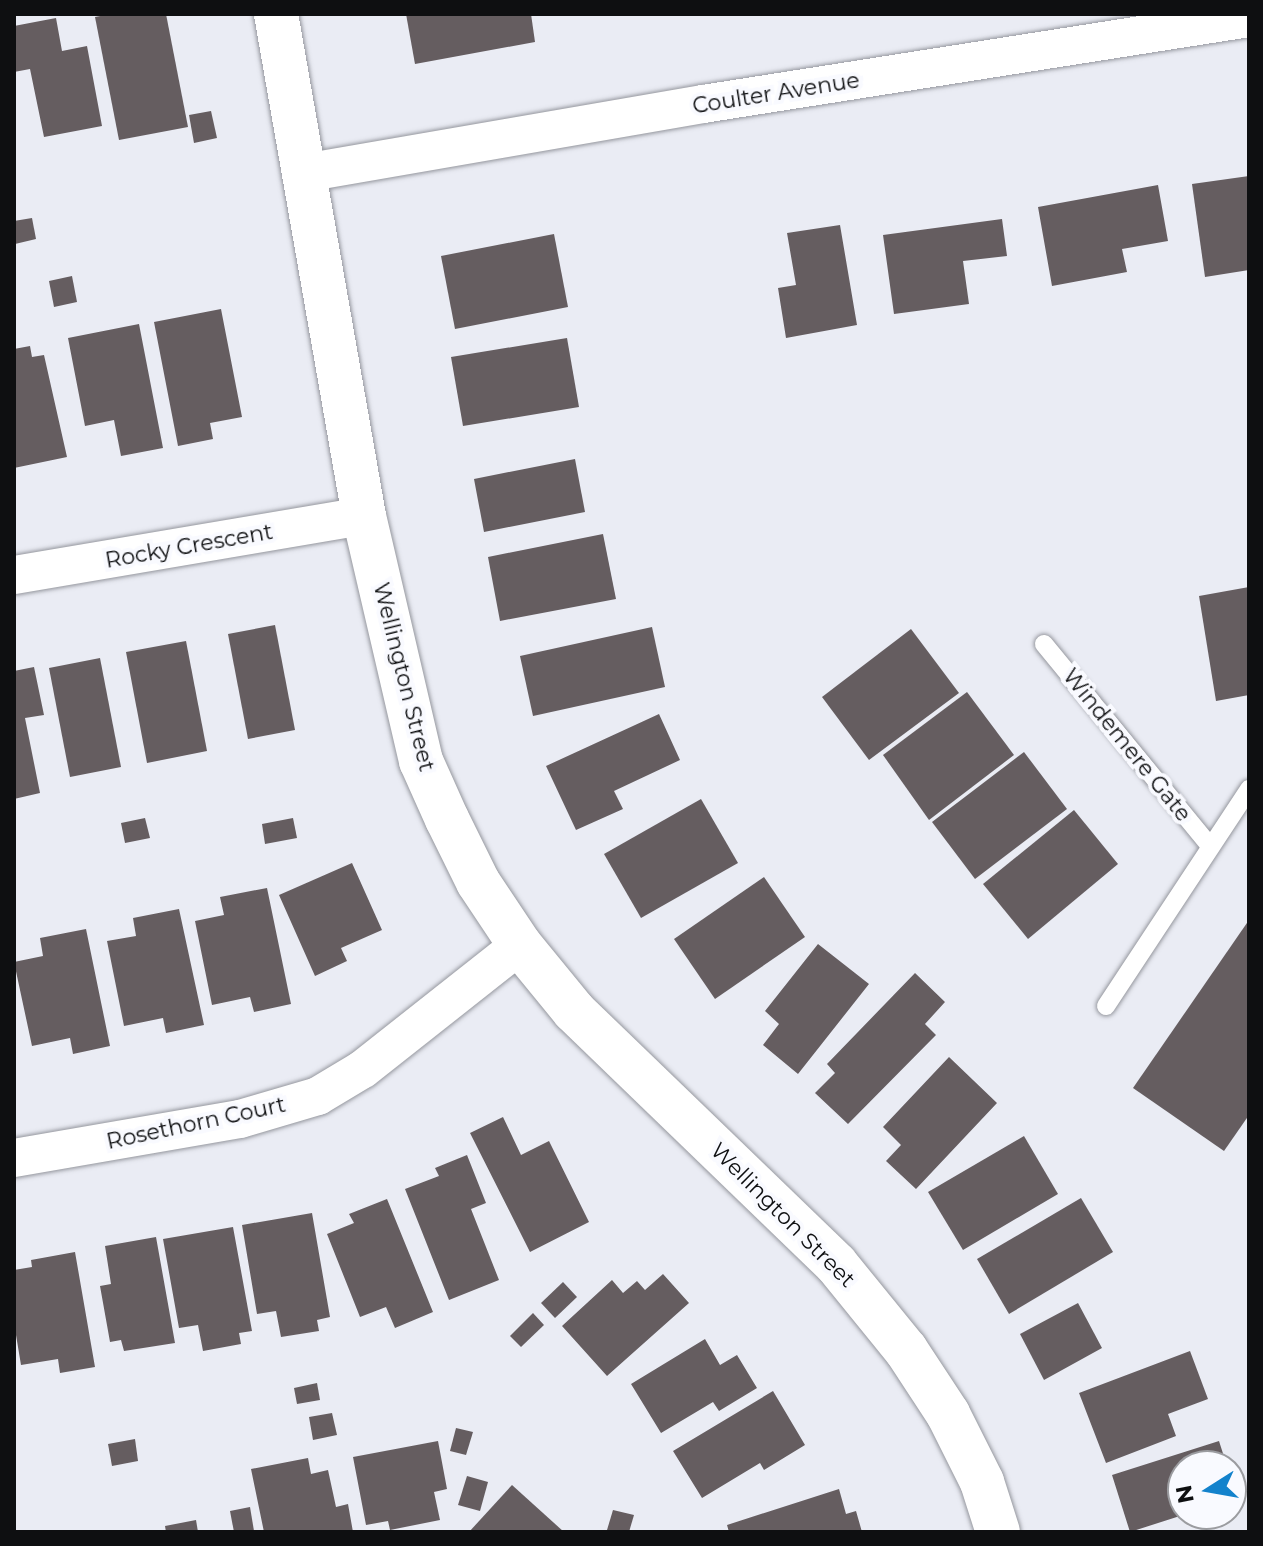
<!DOCTYPE html>
<html>
<head>
<meta charset="utf-8">
<style>
	body { margin:0 }
	#map { position:relative; width:1263px; height:1546px; overflow:hidden; background:#eaecf4; font-family:Montserrat,sans-serif }
	div>[style] { position:absolute }
	.building>* { inset:0; background:#655d60 }
	.roads { filter:drop-shadow(0 0 2px #95979e) drop-shadow(0 0 2px #95979e) }
	.service>* { height:18px; margin:-9px; padding:0 9px; transform-origin:9px; border-radius:9px; background:#fff }
	.minor>* { height:38px; margin:-19px; padding:0 19px; transform-origin:19px; border-radius:19px; background:#fff }
	.tertiary>* { height:44px; margin:-22px; padding:0 22px; transform-origin:22px; border-radius:22px; background:#fff }
	span { translate:-50% -50%; white-space:nowrap; text-align:center; line-height:1.15; -webkit-text-stroke:8px #f9faff; paint-order:stroke }
	.street-label { font-size:22px; color:#0e0f11 }
	.frame { position:absolute; inset:0; border:16px solid #0e0f11; pointer-events:none }
	.north { position:absolute; left:1167px; top:1450px; width:80px; height:80px; box-sizing:border-box; background:#f9faff; border:2px solid #9b9ca0; border-radius:50%; rotate:259deg; font-size:22px; font-weight:700; line-height:32px; text-align:center; color:#0e0f11 }
	.north::after { content:''; display:block; margin:auto; width:28px; height:36px; background:#1382cc; clip-path:polygon(50% 0,100% 100%,50% 72%,0 100%) }
</style>
</head>
<body>
<div id="map">
	<div class="building">
		<div style="clip-path:polygon(111px 14px,166px 14px,188px 127px,119px 140px,95px 17px)"></div>
		<div style="clip-path:polygon(406px 14px,531px 14px,535px 42px,415px 64px)"></div>
		<div style="clip-path:polygon(56px 18px,62px 51px,87px 46px,102px 126px,44px 137px,30px 69px,14px 72px,14px 26px)"></div>
		<div style="clip-path:polygon(211px 111px,217px 138px,194px 143px,189px 115px)"></div>
		<div style="clip-path:polygon(1249px 176px,1249px 270px,1205px 277px,1192px 184px)"></div>
		<div style="clip-path:polygon(1158px 185px,1168px 241px,1122px 249px,1127px 272px,1052px 286px,1038px 207px)"></div>
		<div style="clip-path:polygon(32px 218px,36px 239px,15px 244px,14px 221px)"></div>
		<div style="clip-path:polygon(1002px 219px,1007px 256px,963px 261px,969px 304px,894px 314px,883px 235px)"></div>
		<div style="clip-path:polygon(840px 225px,857px 325px,786px 338px,778px 288px,796px 285px,787px 233px)"></div>
		<div style="clip-path:polygon(554px 234px,568px 307px,455px 329px,441px 256px)"></div>
		<div style="clip-path:polygon(72px 276px,77px 302px,54px 307px,49px 281px)"></div>
		<div style="clip-path:polygon(221px 309px,242px 417px,210px 423px,213px 439px,178px 446px,154px 322px)"></div>
		<div style="clip-path:polygon(139px 324px,163px 448px,121px 456px,114px 420px,85px 426px,68px 338px)"></div>
		<div style="clip-path:polygon(567px 338px,579px 407px,463px 426px,451px 357px)"></div>
		<div style="clip-path:polygon(30px 346px,32px 357px,44px 355px,67px 457px,14px 468px,14px 349px)"></div>
		<div style="clip-path:polygon(575px 459px,585px 512px,484px 532px,474px 479px)"></div>
		<div style="clip-path:polygon(603px 534px,616px 599px,500px 621px,488px 557px)"></div>
		<div style="clip-path:polygon(1249px 587px,1249px 695px,1216px 701px,1199px 596px)"></div>
		<div style="clip-path:polygon(275px 625px,295px 730px,248px 739px,228px 634px)"></div>
		<div style="clip-path:polygon(652px 627px,665px 687px,533px 716px,520px 656px)"></div>
		<div style="clip-path:polygon(911px 629px,959px 693px,869px 760px,822px 697px)"></div>
		<div style="clip-path:polygon(186px 641px,207px 751px,147px 763px,126px 652px)"></div>
		<div style="clip-path:polygon(100px 658px,121px 767px,70px 777px,49px 668px)"></div>
		<div style="clip-path:polygon(34px 667px,44px 715px,25px 718px,40px 793px,14px 799px,14px 671px)"></div>
		<div style="clip-path:polygon(967px 692px,1014px 755px,929px 820px,883px 755px)"></div>
		<div style="clip-path:polygon(659px 714px,680px 760px,614px 791px,623px 809px,576px 830px,546px 766px)"></div>
		<div style="clip-path:polygon(1024px 752px,1067px 809px,975px 879px,932px 822px)"></div>
		<div style="clip-path:polygon(701px 799px,738px 863px,641px 918px,604px 854px)"></div>
		<div style="clip-path:polygon(1074px 810px,1118px 864px,1028px 939px,983px 884px)"></div>
		<div style="clip-path:polygon(145px 818px,150px 838px,125px 843px,121px 823px)"></div>
		<div style="clip-path:polygon(293px 818px,297px 838px,265px 844px,262px 824px)"></div>
		<div style="clip-path:polygon(352px 863px,382px 930px,341px 948px,347px 961px,315px 976px,279px 895px)"></div>
		<div style="clip-path:polygon(764px 877px,805px 937px,715px 999px,674px 939px)"></div>
		<div style="clip-path:polygon(267px 888px,291px 1004px,254px 1012px,250px 997px,212px 1005px,195px 921px,224px 915px,220px 897px)"></div>
		<div style="clip-path:polygon(179px 909px,204px 1025px,166px 1033px,163px 1018px,124px 1026px,107px 941px,136px 936px,133px 918px)"></div>
		<div style="clip-path:polygon(1249px 920px,1249px 1115px,1224px 1151px,1133px 1088px)"></div>
		<div style="clip-path:polygon(86px 929px,110px 1046px,73px 1054px,70px 1038px,32px 1046px,14px 962px,43px 956px,40px 938px)"></div>
		<div style="clip-path:polygon(818px 944px,869px 984px,798px 1074px,763px 1045px,779px 1024px,765px 1011px)"></div>
		<div style="clip-path:polygon(915px 973px,945px 1002px,925px 1024px,936px 1035px,848px 1124px,815px 1093px,835px 1073px,827px 1064px)"></div>
		<div style="clip-path:polygon(949px 1057px,997px 1103px,916px 1189px,886px 1161px,901px 1145px,883px 1127px)"></div>
		<div style="clip-path:polygon(503px 1117px,521px 1155px,549px 1141px,589px 1222px,530px 1252px,470px 1133px)"></div>
		<div style="clip-path:polygon(1024px 1136px,1058px 1194px,963px 1250px,928px 1192px)"></div>
		<div style="clip-path:polygon(467px 1155px,486px 1203px,471px 1209px,499px 1280px,449px 1300px,405px 1189px,439px 1176px,435px 1168px)"></div>
		<div style="clip-path:polygon(1081px 1198px,1113px 1252px,1009px 1314px,977px 1259px)"></div>
		<div style="clip-path:polygon(387px 1199px,433px 1312px,395px 1328px,386px 1307px,360px 1317px,327px 1234px,354px 1223px,349px 1214px)"></div>
		<div style="clip-path:polygon(312px 1213px,330px 1317px,317px 1320px,319px 1331px,281px 1337px,276px 1311px,257px 1314px,242px 1225px)"></div>
		<div style="clip-path:polygon(233px 1227px,252px 1331px,239px 1333px,241px 1344px,203px 1351px,198px 1325px,179px 1328px,163px 1239px)"></div>
		<div style="clip-path:polygon(156px 1237px,175px 1343px,124px 1351px,121px 1340px,110px 1342px,100px 1286px,111px 1284px,105px 1246px)"></div>
		<div style="clip-path:polygon(75px 1252px,95px 1367px,60px 1373px,58px 1359px,21px 1365px,14px 1323px,14px 1270px,32px 1267px,31px 1260px)"></div>
		<div style="clip-path:polygon(663px 1274px,689px 1303px,607px 1376px,562px 1326px,612px 1280px,623px 1293px,637px 1281px,645px 1290px)"></div>
		<div style="clip-path:polygon(563px 1282px,577px 1297px,555px 1318px,541px 1303px)"></div>
		<div style="clip-path:polygon(1078px 1303px,1102px 1348px,1044px 1380px,1020px 1334px)"></div>
		<div style="clip-path:polygon(533px 1313px,544px 1325px,521px 1347px,510px 1336px)"></div>
		<div style="clip-path:polygon(705px 1339px,720px 1365px,737px 1355px,757px 1388px,719px 1411px,713px 1402px,661px 1433px,631px 1384px)"></div>
		<div style="clip-path:polygon(1190px 1351px,1208px 1399px,1168px 1414px,1176px 1436px,1106px 1463px,1079px 1393px)"></div>
		<div style="clip-path:polygon(317px 1383px,320px 1400px,297px 1404px,294px 1388px)"></div>
		<div style="clip-path:polygon(773px 1391px,805px 1445px,764px 1470px,760px 1463px,702px 1498px,673px 1451px)"></div>
		<div style="clip-path:polygon(332px 1413px,337px 1435px,313px 1440px,309px 1417px)"></div>
		<div style="clip-path:polygon(456px 1428px,473px 1432px,466px 1455px,450px 1451px)"></div>
		<div style="clip-path:polygon(135px 1439px,138px 1461px,112px 1466px,108px 1444px)"></div>
		<div style="clip-path:polygon(438px 1441px,447px 1489px,434px 1492px,440px 1520px,390px 1530px,388px 1521px,366px 1525px,353px 1457px)"></div>
		<div style="clip-path:polygon(1219px 1441px,1227px 1466px,1183px 1466px,1183px 1515px,1130px 1532px,1112px 1475px)"></div>
		<div style="clip-path:polygon(308px 1458px,311px 1474px,328px 1470px,336px 1507px,348px 1504px,353px 1532px,264px 1532px,251px 1469px)"></div>
		<div style="clip-path:polygon(467px 1476px,488px 1482px,480px 1511px,458px 1505px)"></div>
		<div style="clip-path:polygon(512px 1485px,564px 1532px,469px 1532px)"></div>
		<div style="clip-path:polygon(839px 1489px,846px 1514px,856px 1511px,862px 1532px,729px 1532px,727px 1525px)"></div>
		<div style="clip-path:polygon(250px 1507px,254px 1531px,234px 1532px,230px 1511px)"></div>
		<div style="clip-path:polygon(613px 1510px,634px 1515px,629px 1532px,607px 1530px)"></div>
		<div style="clip-path:polygon(196px 1520px,198px 1532px,166px 1532px,165px 1526px)"></div>
	</div>
	<div class="roads">
		<div class="service">
			<div style="left:1044px;top:644px;width:260px;rotate:50.6deg"></div>
			<div style="left:1106px;top:1006px;width:260px;rotate:-56.6deg"></div>
		</div>
		<div class="minor">
			<div style="left:304px;top:173px;width:405px;rotate:-9.8deg"></div>
			<div style="left:703px;top:104px;width:553px;rotate:-8.95deg"></div>
			<div style="left:14px;top:575px;width:355px;rotate:-9.6deg"></div>
			<div style="left:14px;top:1158px;width:229px;rotate:-9.8deg"></div>
			<div style="left:240px;top:1119px;width:81px;rotate:-16.4deg"></div>
			<div style="left:318px;top:1096px;width:52px;rotate:-31deg"></div>
			<div style="left:363px;top:1069px;width:200px;rotate:-38.3deg"></div>
		</div>
		<div class="tertiary">
			<div style="left:276px;top:14px;width:510px;rotate:80.06deg"></div>
			<div style="left:364px;top:516px;width:252px;rotate:76.9deg"></div>
			<div style="left:421px;top:761px;width:64px;rotate:65.9deg"></div>
			<div style="left:447px;top:819px;width:70px;rotate:63.8deg"></div>
			<div style="left:478px;top:882px;width:76px;rotate:56.3deg"></div>
			<div style="left:520px;top:945px;width:85px;rotate:50.7deg"></div>
			<div style="left:574px;top:1011px;width:364px;rotate:44deg"></div>
			<div style="left:836px;top:1264px;width:111px;rotate:50.9deg"></div>
			<div style="left:906px;top:1350px;width:77px;rotate:56.7deg"></div>
			<div style="left:948px;top:1414px;width:76px;rotate:63.4deg"></div>
			<div style="left:982px;top:1482px;width:52px;rotate:72.3deg"></div>
		</div>
	</div>
	<div class="street-label">
		<span style="left:776px;top:93px;rotate:-9deg">Coulter Avenue</span>
		<span style="left:189px;top:546px;rotate:-10deg">Rocky Crescent</span>
		<span style="left:404px;top:677px;rotate:76deg">Wellington Street</span>
		<span style="left:1127px;top:745px;rotate:51deg">Windemere Gate</span>
		<span style="left:196px;top:1123px;rotate:-12deg">Rosethorn Court</span>
		<span style="left:783px;top:1215px;rotate:45deg">Wellington Street</span>
	</div>
	<div class="frame"></div>
	<div class="north">N</div>
</div>
</body>
</html>
